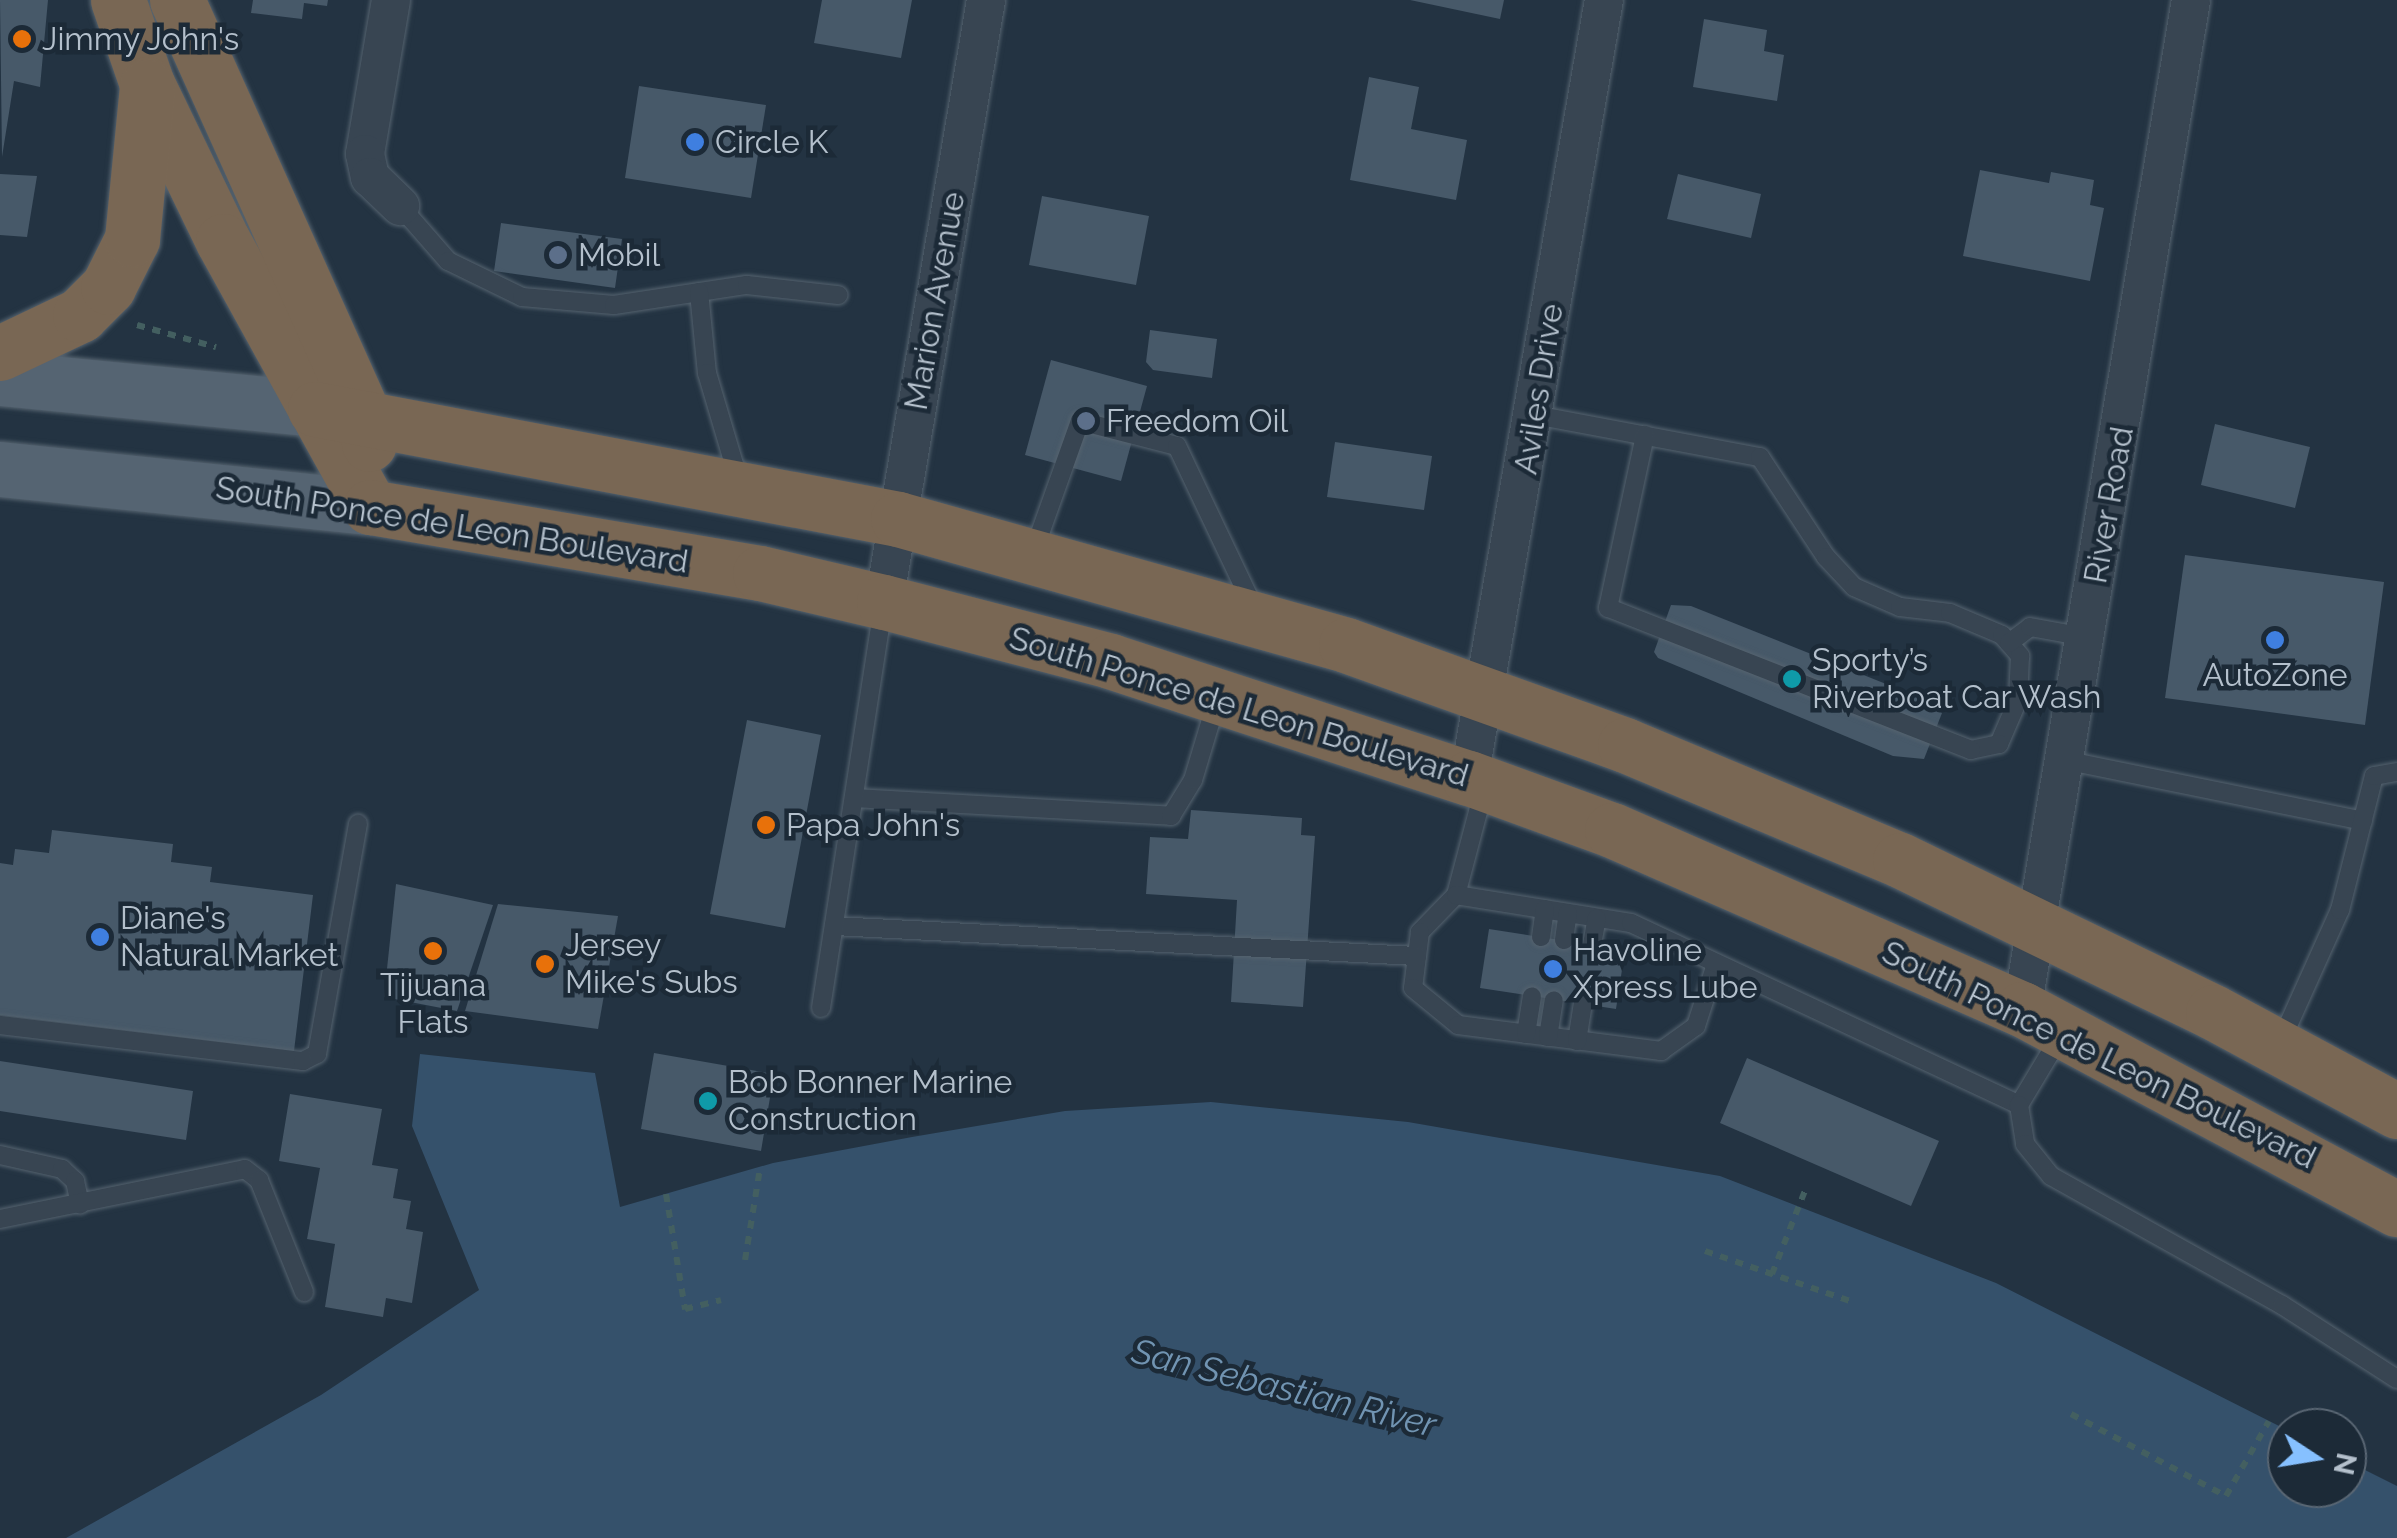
<!DOCTYPE html>
<html>
<head>
<meta charset="utf-8">
<style>
	body { margin:0 }
	#map { position:relative; width:2397px; height:1538px; overflow:hidden; background:#233342; font-family:Raleway,sans-serif }
	div>[style] { position:absolute }
	.water>* { inset:0; background:#35516b }
	.building>* { inset:0; background:#475969 }
	.path>* { height:6px; margin-top:-3px; transform-origin:0; background:repeating-linear-gradient(90deg,#435f60 0 8px,transparent 0 16px) }
	.roads { filter:drop-shadow(0 0 2px #55636f) drop-shadow(0 0 2px #55636f) }
	.lane>* { height:18px; margin:-9px; padding:0 9px; transform-origin:9px; border-radius:9px; background:#384552 }
	.street>* { height:38px; margin:-19px; padding:0 19px; transform-origin:19px; border-radius:19px; background:#384552 }
	.primary>* { height:55px; margin:-27.5px; padding:0 27.5px; transform-origin:27.5px; border-radius:27.5px; background:#556472 }
	.highway>* { height:55px; margin:-27.5px; padding:0 27.5px; transform-origin:27.5px; border-radius:27.5px; background:#796754 }
	.dots>* { width:28px; height:28px; translate:-50% -50%; box-sizing:border-box; border:5px solid #1c2a37; border-radius:50% }
	span { translate:-50% -50%; white-space:nowrap; text-align:center; line-height:1.15; -webkit-text-stroke:9px #1c2a37; paint-order:stroke }
	.poi-label { font-size:32px; color:#b4c0cc }
	.left { translate:0 -50%; text-align:left }
	.street-label { font-size:32px; color:#b4c0cc }
	.water-label { font-size:35px; color:#7194b2; font-style:italic }
	.north { position:absolute; left:2267px; top:1408px; width:100px; height:100px; box-sizing:border-box; background:#1c2a37; border:2px solid #596673; border-radius:50%; rotate:102deg; font-size:28px; font-weight:700; line-height:40px; text-align:center; color:#b4c0cc }
	.north::after { content:''; display:block; margin:auto; width:35px; height:45px; background:#86c0ff; clip-path:polygon(50% 0,100% 100%,50% 72%,0 100%) }
</style>
</head>
<body>
<div id="map">
	<div class="water">
		<div style="clip-path:polygon(420px 1054px,595px 1073px,620px 1207px,773px 1163px,912px 1137px,1065px 1111px,1211px 1102px,1408px 1122px,1720px 1176px,1996px 1283px,2287px 1430px,2287px 1488px,2347px 1488px,2347px 1461px,2397px 1486px,2397px 1538px,66px 1538px,321px 1395px,479px 1290px,412px 1126px)"></div>
	</div>
	<div class="building">
		<div style="clip-path:polygon(0 0,48px 0,40px 87px,14px 81px,2px 157px)"></div>
		<div style="clip-path:polygon(253px 0,328px 0,327px 6px,304px 3px,302px 19px,251px 13px)"></div>
		<div style="clip-path:polygon(822px 0,912px 0,901px 58px,814px 43px)"></div>
		<div style="clip-path:polygon(1410px 0,1504px 0,1500px 19px)"></div>
		<div style="clip-path:polygon(1704px 19px,1767px 30px,1764px 51px,1784px 55px,1777px 101px,1693px 87px)"></div>
		<div style="clip-path:polygon(1369px 77px,1419px 87px,1411px 129px,1467px 140px,1456px 200px,1350px 180px)"></div>
		<div style="clip-path:polygon(639px 86px,766px 105px,751px 198px,625px 178px)"></div>
		<div style="clip-path:polygon(1980px 170px,2049px 183px,2051px 172px,2094px 180px,2090px 205px,2104px 208px,2090px 281px,1963px 256px)"></div>
		<div style="clip-path:polygon(0 174px,37px 176px,27px 237px,0 235px)"></div>
		<div style="clip-path:polygon(1678px 174px,1761px 194px,1751px 238px,1667px 219px)"></div>
		<div style="clip-path:polygon(1042px 196px,1149px 216px,1136px 285px,1029px 265px)"></div>
		<div style="clip-path:polygon(501px 223px,622px 239px,615px 288px,494px 271px)"></div>
		<div style="clip-path:polygon(1150px 330px,1217px 339px,1212px 378px,1153px 370px,1146px 362px)"></div>
		<div style="clip-path:polygon(1051px 360px,1147px 386px,1121px 481px,1025px 455px)"></div>
		<div style="clip-path:polygon(2215px 424px,2310px 447px,2295px 508px,2201px 485px)"></div>
		<div style="clip-path:polygon(1335px 442px,1432px 456px,1424px 510px,1327px 497px)"></div>
		<div style="clip-path:polygon(2185px 555px,2384px 582px,2365px 725px,2165px 698px)"></div>
		<div style="clip-path:polygon(1671px 605px,1691px 606px,1931px 702px,1942px 713px,1924px 759px,1893px 756px,1658px 658px,1654px 652px)"></div>
		<div style="clip-path:polygon(747px 720px,821px 735px,785px 928px,710px 914px)"></div>
		<div style="clip-path:polygon(1191px 810px,1302px 818px,1301px 835px,1315px 836px,1303px 1007px,1231px 1002px,1237px 900px,1146px 894px,1150px 837px,1188px 839px)"></div>
		<div style="clip-path:polygon(52px 830px,173px 844px,171px 862px,212px 867px,210px 882px,313px 895px,294px 1051px,0 1015px,0 863px,13px 865px,15px 849px,49px 853px)"></div>
		<div style="clip-path:polygon(396px 884px,493px 905px,457px 1011px,384px 997px)"></div>
		<div style="clip-path:polygon(498px 904px,618px 916px,598px 1029px,465px 1011px)"></div>
		<div style="clip-path:polygon(1489px 929px,1625px 950px,1616px 1009px,1480px 988px)"></div>
		<div style="clip-path:polygon(654px 1053px,774px 1074px,761px 1151px,641px 1129px)"></div>
		<div style="clip-path:polygon(1747px 1058px,1939px 1141px,1911px 1206px,1720px 1123px)"></div>
		<div style="clip-path:polygon(0 1061px,193px 1091px,186px 1140px,0 1111px)"></div>
		<div style="clip-path:polygon(290px 1094px,382px 1109px,372px 1165px,398px 1169px,393px 1198px,411px 1201px,406px 1229px,423px 1232px,412px 1303px,386px 1298px,383px 1317px,325px 1307px,335px 1244px,307px 1239px,320px 1168px,279px 1161px)"></div>
	</div>
	<div class="path">
		<div style="left:137px;top:325px;width:82px;rotate:15.6deg"></div>
		<div style="left:666px;top:1194px;width:117px;rotate:80.6deg"></div>
		<div style="left:685px;top:1309px;width:37px;rotate:-14deg"></div>
		<div style="left:1705px;top:1251px;width:153px;rotate:19deg"></div>
		<div style="left:745px;top:1260px;width:93px;rotate:-80.7deg"></div>
		<div style="left:1772px;top:1274px;width:92px;rotate:-68.4deg"></div>
		<div style="left:2071px;top:1414px;width:175px;rotate:27.9deg"></div>
		<div style="left:2226px;top:1496px;width:86px;rotate:-60.2deg"></div>
	</div>
	<div class="roads">
		<div class="lane">
			<div style="left:400px;top:206px;width:73px;rotate:48.9deg"></div>
			<div style="left:448px;top:261px;width:82px;rotate:25.9deg"></div>
			<div style="left:522px;top:297px;width:92px;rotate:5deg"></div>
			<div style="left:614px;top:305px;width:134px;rotate:-8.6deg"></div>
			<div style="left:747px;top:285px;width:92px;rotate:6.3deg"></div>
			<div style="left:699px;top:292px;width:81px;rotate:84.4deg"></div>
			<div style="left:707px;top:373px;width:113px;rotate:73.5deg"></div>
			<div style="left:1535px;top:415px;width:229px;rotate:10.6deg"></div>
			<div style="left:1760px;top:457px;width:120px;rotate:56.6deg"></div>
			<div style="left:1826px;top:557px;width:41px;rotate:47deg"></div>
			<div style="left:1854px;top:587px;width:50px;rotate:23.5deg"></div>
			<div style="left:1900px;top:607px;width:50px;rotate:6.8deg"></div>
			<div style="left:1950px;top:613px;width:56px;rotate:22.9deg"></div>
			<div style="left:2002px;top:635px;width:28px;rotate:49deg"></div>
			<div style="left:2020px;top:656px;width:44px;rotate:92.6deg"></div>
			<div style="left:2018px;top:700px;width:48px;rotate:113.4deg"></div>
			<div style="left:1999px;top:744px;width:29px;rotate:168deg"></div>
			<div style="left:1971px;top:750px;width:390px;rotate:-158.6deg"></div>
			<div style="left:1608px;top:608px;width:177px;rotate:-77.9deg"></div>
			<div style="left:1033px;top:553px;width:140px;rotate:-70.4deg"></div>
			<div style="left:1080px;top:421px;width:100px;rotate:14.5deg"></div>
			<div style="left:1177px;top:446px;width:179px;rotate:64.6deg"></div>
			<div style="left:2009px;top:643px;width:26px;rotate:-37deg"></div>
			<div style="left:2030px;top:627px;width:56px;rotate:10.3deg"></div>
			<div style="left:2064px;top:760px;width:305px;rotate:11.5deg"></div>
			<div style="left:1484px;top:789px;width:110px;rotate:104.8deg"></div>
			<div style="left:1456px;top:895px;width:52px;rotate:134.2deg"></div>
			<div style="left:1420px;top:932px;width:56px;rotate:97.1deg"></div>
			<div style="left:1413px;top:988px;width:58px;rotate:39.4deg"></div>
			<div style="left:1458px;top:1025px;width:205px;rotate:7.3deg"></div>
			<div style="left:1661px;top:1051px;width:43px;rotate:-35.5deg"></div>
			<div style="left:1696px;top:1026px;width:65px;rotate:-72.1deg"></div>
			<div style="left:854px;top:798px;width:318px;rotate:3.2deg"></div>
			<div style="left:1171px;top:816px;width:42px;rotate:-58.6deg"></div>
			<div style="left:1193px;top:780px;width:84px;rotate:-73.3deg"></div>
			<div style="left:1456px;top:895px;width:177px;rotate:9.1deg"></div>
			<div style="left:1631px;top:923px;width:429px;rotate:25.1deg"></div>
			<div style="left:834px;top:926px;width:584px;rotate:2.95deg"></div>
			<div style="left:1541px;top:937px;width:28px;rotate:-82deg"></div>
			<div style="left:1564px;top:940px;width:27px;rotate:-82deg"></div>
			<div style="left:1592px;top:945px;width:27px;rotate:-80deg"></div>
			<div style="left:821px;top:1008px;width:406px;rotate:-81.2deg"></div>
			<div style="left:0;top:1025px;width:305px;rotate:6.8deg"></div>
			<div style="left:303px;top:1061px;width:16px;rotate:-27deg"></div>
			<div style="left:317px;top:1054px;width:234px;rotate:-79.9deg"></div>
			<div style="left:1526px;top:1034px;width:38px;rotate:-81deg"></div>
			<div style="left:2061px;top:1035px;width:82px;rotate:121deg"></div>
			<div style="left:2019px;top:1105px;width:39px;rotate:81deg"></div>
			<div style="left:2025px;top:1144px;width:41px;rotate:50.9deg"></div>
			<div style="left:2051px;top:1176px;width:265px;rotate:29.2deg"></div>
			<div style="left:2282px;top:1305px;width:137px;rotate:32.8deg"></div>
			<div style="left:1548px;top:1037px;width:37px;rotate:-81deg"></div>
			<div style="left:1577px;top:1041px;width:37px;rotate:-81deg"></div>
			<div style="left:2281px;top:1041px;width:144px;rotate:-65.8deg"></div>
			<div style="left:2340px;top:910px;width:138px;rotate:-75.8deg"></div>
			<div style="left:2374px;top:776px;width:23px;rotate:-10deg"></div>
			<div style="left:0;top:1155px;width:64px;rotate:12.7deg"></div>
			<div style="left:62px;top:1169px;width:18px;rotate:43deg"></div>
			<div style="left:75px;top:1181px;width:24px;rotate:78deg"></div>
			<div style="left:0;top:1219px;width:250px;rotate:-11.5deg"></div>
			<div style="left:245px;top:1169px;width:18px;rotate:38deg"></div>
			<div style="left:259px;top:1180px;width:121px;rotate:68.1deg"></div>
		</div>
		<div class="street">
			<div style="left:391px;top:0;width:156px;rotate:99.6deg"></div>
			<div style="left:365px;top:154px;width:24px;rotate:78deg"></div>
			<div style="left:370px;top:177px;width:42px;rotate:44deg"></div>
			<div style="left:884px;top:602px;width:611px;rotate:-80.38deg"></div>
			<div style="left:1469px;top:778px;width:790px;rotate:-80.16deg"></div>
			<div style="left:2022px;top:1009px;width:1023px;rotate:-80.49deg"></div>
		</div>
		<div class="primary">
			<div style="left:0;top:378px;width:317px;rotate:5.6deg"></div>
			<div style="left:0;top:469px;width:372px;rotate:5.9deg"></div>
		</div>
		<div class="highway">
			<div style="left:118px;top:0;width:89px;rotate:71deg"></div>
			<div style="left:147px;top:84px;width:174px;rotate:64.2deg"></div>
			<div style="left:223px;top:241px;width:304px;rotate:61.1deg"></div>
			<div style="left:177px;top:0;width:458px;rotate:65.8deg"></div>
			<div style="left:365px;top:418px;width:26px;rotate:81deg"></div>
			<div style="left:0;top:353px;width:89px;rotate:-25.4deg"></div>
			<div style="left:80px;top:315px;width:40px;rotate:-45deg"></div>
			<div style="left:108px;top:287px;width:54px;rotate:-63.4deg"></div>
			<div style="left:132px;top:239px;width:153px;rotate:-84.4deg"></div>
			<div style="left:315px;top:409px;width:593px;rotate:10.68deg"></div>
			<div style="left:898px;top:519px;width:465px;rotate:15.7deg"></div>
			<div style="left:1346px;top:645px;width:296px;rotate:19.7deg"></div>
			<div style="left:1625px;top:745px;width:298px;rotate:22.7deg"></div>
			<div style="left:1900px;top:860px;width:348px;rotate:25.9deg"></div>
			<div style="left:2213px;top:1012px;width:209px;rotate:28.3deg"></div>
			<div style="left:370px;top:507px;width:396px;rotate:9.6deg"></div>
			<div style="left:760px;top:573px;width:127px;rotate:13.2deg"></div>
			<div style="left:884px;top:602px;width:234px;rotate:14.6deg"></div>
			<div style="left:1110px;top:661px;width:378px;rotate:18.1deg"></div>
			<div style="left:1469px;top:778px;width:152px;rotate:20deg"></div>
			<div style="left:1612px;top:830px;width:447px;rotate:23.6deg"></div>
			<div style="left:2022px;top:1009px;width:425px;rotate:28.1deg"></div>
		</div>
	</div>
	<div class="dots">
		<div style="left:22px;top:39px;background:#e8710a"></div>
		<div style="left:695px;top:142px;background:#3f7fe0"></div>
		<div style="left:558px;top:255px;background:#5c6f8a"></div>
		<div style="left:1086px;top:421px;background:#5c6f8a"></div>
		<div style="left:2275px;top:640px;background:#3f7fe0"></div>
		<div style="left:1792px;top:679px;background:#0f9aa8"></div>
		<div style="left:766px;top:825px;background:#e8710a"></div>
		<div style="left:100px;top:937px;background:#3f7fe0"></div>
		<div style="left:433px;top:951px;background:#e8710a"></div>
		<div style="left:545px;top:964px;background:#e8710a"></div>
		<div style="left:1553px;top:969px;background:#3f7fe0"></div>
		<div style="left:708px;top:1101px;background:#0f9aa8"></div>
	</div>
	<div class="poi-label">
		<span class="left" style="left:42px;top:39px">Jimmy John's</span>
		<span class="left" style="left:715px;top:142px">Circle K</span>
		<span class="left" style="left:578px;top:255px">Mobil</span>
		<span class="left" style="left:1106px;top:421px">Freedom Oil</span>
		<span class="left" style="left:1812px;top:679px">Sporty’s<br>Riverboat Car Wash</span>
		<span style="left:2275px;top:675px">AutoZone</span>
		<span class="left" style="left:786px;top:825px">Papa John's</span>
		<span class="left" style="left:120px;top:937px">Diane's<br>Natural Market</span>
		<span class="left" style="left:565px;top:964px">Jersey<br>Mike's Subs</span>
		<span class="left" style="left:1573px;top:969px">Havoline<br>Xpress Lube</span>
		<span style="left:433px;top:1004px">Tijuana<br>Flats</span>
		<span class="left" style="left:728px;top:1101px">Bob Bonner Marine<br>Construction</span>
	</div>
	<div class="street-label">
		<span style="left:935px;top:301px;rotate:-80deg">Marion Avenue</span>
		<span style="left:1539px;top:389px;rotate:-81deg">Aviles Drive</span>
		<span style="left:2109px;top:505px;rotate:-80deg">River Road</span>
		<span style="left:452px;top:525px;rotate:9deg">South Ponce de Leon Boulevard</span>
		<span style="left:1239px;top:707px;rotate:17deg">South Ponce de Leon Boulevard</span>
		<span style="left:2099px;top:1055px;rotate:26deg">South Ponce de Leon Boulevard</span>
	</div>
	<div class="water-label">
		<span style="left:1284px;top:1388px;rotate:14deg">San Sebastian River</span>
	</div>
	<div class="north">N</div>
</div>
</body>
</html>
